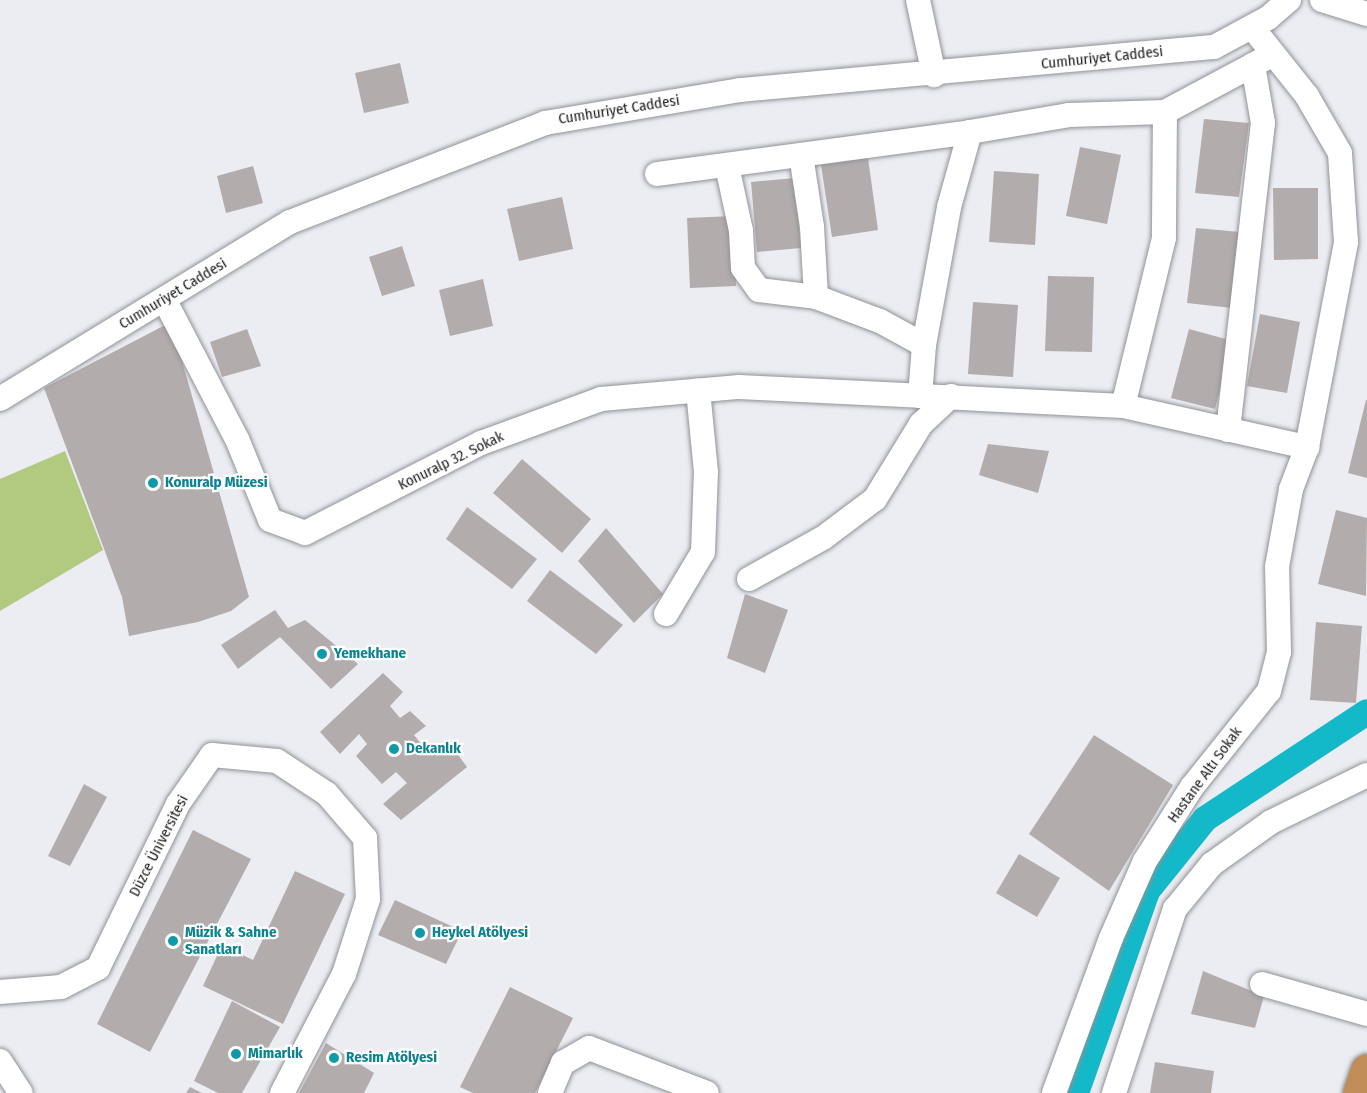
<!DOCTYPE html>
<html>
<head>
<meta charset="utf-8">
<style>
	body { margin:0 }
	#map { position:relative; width:1367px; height:1093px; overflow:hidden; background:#ebedf2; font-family:"Fira Sans Condensed",sans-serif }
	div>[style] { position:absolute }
	.green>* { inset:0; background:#b2ca80 }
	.canal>* { height:26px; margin:-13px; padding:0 13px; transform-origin:13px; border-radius:13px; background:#13b9c9 }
	.building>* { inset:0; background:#b3acac }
	.roads { filter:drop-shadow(0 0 2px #909296) drop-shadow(0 0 2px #909296) }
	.minor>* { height:24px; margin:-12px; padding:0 12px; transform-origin:12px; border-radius:12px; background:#fff }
	.highway>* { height:33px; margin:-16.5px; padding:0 16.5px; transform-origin:16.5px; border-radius:16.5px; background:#c08d58 }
	.dots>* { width:16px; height:16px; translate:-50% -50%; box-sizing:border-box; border:3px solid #fff; border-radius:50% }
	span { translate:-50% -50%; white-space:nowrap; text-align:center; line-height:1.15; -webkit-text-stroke:4.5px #fff; paint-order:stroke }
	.street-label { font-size:15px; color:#1b1c1e }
	.culture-label { font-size:15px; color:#0d838f; font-weight:700 }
	.left { translate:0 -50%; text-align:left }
</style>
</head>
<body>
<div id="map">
	<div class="green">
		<div style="clip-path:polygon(65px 451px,103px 550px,0 611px,0 479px)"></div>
	</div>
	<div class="canal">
		<div style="left:1076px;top:1093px;width:214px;rotate:-70.6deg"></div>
		<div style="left:1147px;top:891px;width:92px;rotate:-51.1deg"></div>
		<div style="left:1205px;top:819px;width:194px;rotate:-33.4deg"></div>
	</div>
	<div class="building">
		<div style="clip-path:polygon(400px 63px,409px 103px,364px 113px,355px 73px)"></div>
		<div style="clip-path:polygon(1204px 119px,1249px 123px,1239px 197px,1195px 193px)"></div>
		<div style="clip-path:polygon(1080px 147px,1121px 155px,1107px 224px,1066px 216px)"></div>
		<div style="clip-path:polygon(868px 158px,878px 230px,832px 237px,821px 165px)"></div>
		<div style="clip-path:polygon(253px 166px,263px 203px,226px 213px,217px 176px)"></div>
		<div style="clip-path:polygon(994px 171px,1039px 174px,1035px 245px,989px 242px)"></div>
		<div style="clip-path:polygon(795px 178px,801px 248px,757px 252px,751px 182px)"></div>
		<div style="clip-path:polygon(1273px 188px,1318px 188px,1318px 259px,1274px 260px)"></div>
		<div style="clip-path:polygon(562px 197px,573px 249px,519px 261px,507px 209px)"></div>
		<div style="clip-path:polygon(733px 216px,736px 286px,690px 288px,687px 218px)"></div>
		<div style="clip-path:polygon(1196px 228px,1240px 232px,1232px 308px,1187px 303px)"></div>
		<div style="clip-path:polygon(402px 246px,415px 286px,382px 296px,369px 257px)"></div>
		<div style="clip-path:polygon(1048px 276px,1094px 277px,1092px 352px,1045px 351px)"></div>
		<div style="clip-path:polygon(483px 279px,493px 326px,450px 336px,439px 290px)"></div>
		<div style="clip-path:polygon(973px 302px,1018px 305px,1013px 377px,968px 374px)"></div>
		<div style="clip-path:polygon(1260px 314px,1300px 322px,1287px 393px,1247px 386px)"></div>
		<div style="clip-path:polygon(171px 322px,249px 597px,231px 611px,198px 622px,129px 636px,122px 597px,44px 388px)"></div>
		<div style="clip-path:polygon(247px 329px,261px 366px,222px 377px,210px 342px)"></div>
		<div style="clip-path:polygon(1189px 329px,1233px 341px,1215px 409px,1171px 398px)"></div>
		<div style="clip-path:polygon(1366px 400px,1367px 400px,1367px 478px,1348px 473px)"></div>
		<div style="clip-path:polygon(988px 444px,1049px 451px,1038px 493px,979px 475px)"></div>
		<div style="clip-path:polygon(522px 459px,591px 519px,562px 553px,493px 493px)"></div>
		<div style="clip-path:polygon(467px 507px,537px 559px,512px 589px,446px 539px)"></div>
		<div style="clip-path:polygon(1336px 510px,1367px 518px,1366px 596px,1318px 584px)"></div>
		<div style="clip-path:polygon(606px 528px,663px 594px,634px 623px,578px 561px)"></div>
		<div style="clip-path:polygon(550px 570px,623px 625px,596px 654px,527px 601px)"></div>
		<div style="clip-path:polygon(745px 594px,788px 610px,765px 673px,727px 658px)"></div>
		<div style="clip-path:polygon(275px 610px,288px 628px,305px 620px,358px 664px,331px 689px,280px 637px,238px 669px,221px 645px)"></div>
		<div style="clip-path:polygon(1316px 622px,1362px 626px,1356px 703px,1310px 700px)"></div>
		<div style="clip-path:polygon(383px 673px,403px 692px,390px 706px,400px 718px,410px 711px,426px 726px,414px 735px,429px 754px,447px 740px,467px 767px,401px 820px,383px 804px,407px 783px,396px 772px,382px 784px,356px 756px,367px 744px,359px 734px,340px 754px,320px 732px)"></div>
		<div style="clip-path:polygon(1094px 735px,1173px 785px,1109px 891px,1029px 834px)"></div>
		<div style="clip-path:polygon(84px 784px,107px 797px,70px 866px,48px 856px)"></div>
		<div style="clip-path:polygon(193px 830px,251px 859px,150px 1052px,97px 1024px)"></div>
		<div style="clip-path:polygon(1019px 854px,1060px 878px,1037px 917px,996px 893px)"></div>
		<div style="clip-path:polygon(295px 871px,345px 894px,283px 1024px,203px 986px,222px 945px,253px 960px)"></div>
		<div style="clip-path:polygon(395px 900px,462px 931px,446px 964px,378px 935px)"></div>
		<div style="clip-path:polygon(1203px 971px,1264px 996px,1255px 1028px,1191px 1014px)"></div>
		<div style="clip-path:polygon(510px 987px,573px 1018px,535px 1093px,473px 1093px,460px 1087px)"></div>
		<div style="clip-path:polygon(232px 1001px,280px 1027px,242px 1093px,218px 1093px,194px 1081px)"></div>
		<div style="clip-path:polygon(326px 1043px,374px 1073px,364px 1093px,299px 1093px)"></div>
		<div style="clip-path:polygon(1155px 1062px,1214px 1071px,1211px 1093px,1150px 1093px)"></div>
		<div style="clip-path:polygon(190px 1087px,202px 1093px,186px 1093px)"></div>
	</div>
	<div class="roads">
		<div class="minor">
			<div style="left:918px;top:0;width:77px;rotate:78deg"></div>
			<div style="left:1322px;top:0;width:47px;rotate:17.3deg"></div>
			<div style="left:1165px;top:112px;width:115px;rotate:-28.1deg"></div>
			<div style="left:801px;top:155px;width:73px;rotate:81.3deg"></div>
			<div style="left:812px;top:227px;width:70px;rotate:86.7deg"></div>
			<div style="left:727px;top:166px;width:66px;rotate:77.8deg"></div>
			<div style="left:741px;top:231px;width:37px;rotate:87deg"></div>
			<div style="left:743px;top:268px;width:27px;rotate:54deg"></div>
			<div style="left:759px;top:290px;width:57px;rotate:7deg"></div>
			<div style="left:816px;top:297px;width:68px;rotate:20.6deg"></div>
			<div style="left:880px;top:321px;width:50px;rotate:28.6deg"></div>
			<div style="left:657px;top:174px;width:316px;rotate:-7.6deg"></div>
			<div style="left:164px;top:299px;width:158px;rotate:62.5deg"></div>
			<div style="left:237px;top:439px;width:87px;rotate:67.8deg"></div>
			<div style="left:270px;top:520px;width:37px;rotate:20deg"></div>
			<div style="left:305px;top:533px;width:198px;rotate:-27.1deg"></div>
			<div style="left:481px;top:443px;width:128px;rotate:-20.1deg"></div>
			<div style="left:601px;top:399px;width:139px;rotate:-5deg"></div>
			<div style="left:739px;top:387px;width:181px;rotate:2.8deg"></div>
			<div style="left:0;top:399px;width:340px;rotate:-31.4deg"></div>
			<div style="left:290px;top:222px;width:274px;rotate:-21.2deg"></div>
			<div style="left:545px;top:123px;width:198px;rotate:-9.6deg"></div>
			<div style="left:740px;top:90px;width:476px;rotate:-5.2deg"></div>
			<div style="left:1214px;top:47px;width:61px;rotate:-28.2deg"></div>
			<div style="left:1268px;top:18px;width:28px;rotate:-41deg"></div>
			<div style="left:1123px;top:406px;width:203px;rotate:-177.2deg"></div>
			<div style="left:920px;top:396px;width:51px;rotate:-85.5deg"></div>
			<div style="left:924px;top:345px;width:140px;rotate:-79.7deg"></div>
			<div style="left:949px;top:207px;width:78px;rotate:-74.4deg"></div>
			<div style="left:970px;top:132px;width:100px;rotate:-9.7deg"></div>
			<div style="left:1069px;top:115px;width:96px;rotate:-1.8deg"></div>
			<div style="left:1165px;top:112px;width:126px;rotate:90.5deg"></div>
			<div style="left:1164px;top:238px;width:173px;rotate:103.7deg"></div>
			<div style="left:1123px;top:406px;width:189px;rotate:12.6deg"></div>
			<div style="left:1307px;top:447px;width:209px;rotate:-79.2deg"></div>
			<div style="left:1346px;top:242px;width:89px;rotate:-93.9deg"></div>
			<div style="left:1340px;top:153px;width:66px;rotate:-120.1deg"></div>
			<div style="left:1307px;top:96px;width:88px;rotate:-128.6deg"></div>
			<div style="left:1228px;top:430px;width:309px;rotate:-83.5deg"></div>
			<div style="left:1263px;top:123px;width:59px;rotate:-99.8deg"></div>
			<div style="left:749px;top:579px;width:85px;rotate:-29deg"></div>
			<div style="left:823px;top:538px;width:65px;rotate:-36.9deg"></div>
			<div style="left:875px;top:499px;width:88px;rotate:-58.5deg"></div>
			<div style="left:921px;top:424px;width:41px;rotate:-43deg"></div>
			<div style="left:666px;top:614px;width:72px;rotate:-59.2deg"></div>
			<div style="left:703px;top:552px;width:80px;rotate:-87.9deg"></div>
			<div style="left:706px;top:472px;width:82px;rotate:-95.6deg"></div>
			<div style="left:1262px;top:984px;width:109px;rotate:15.9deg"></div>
			<div style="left:0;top:992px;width:61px;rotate:-4.7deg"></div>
			<div style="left:61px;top:987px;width:42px;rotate:-27.2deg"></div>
			<div style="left:98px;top:968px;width:182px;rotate:-64deg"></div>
			<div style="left:178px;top:804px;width:60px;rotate:-55.2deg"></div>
			<div style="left:212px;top:755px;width:65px;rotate:5.3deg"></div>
			<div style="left:277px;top:761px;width:60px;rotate:33.4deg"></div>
			<div style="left:327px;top:794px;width:58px;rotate:49.2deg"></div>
			<div style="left:365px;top:838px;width:61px;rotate:87.2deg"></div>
			<div style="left:368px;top:899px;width:79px;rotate:107.7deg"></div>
			<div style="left:344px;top:974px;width:134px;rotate:117.5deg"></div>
			<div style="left:0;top:1061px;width:38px;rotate:57deg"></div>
			<div style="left:550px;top:1093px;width:33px;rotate:-67deg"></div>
			<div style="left:563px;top:1063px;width:30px;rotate:-30deg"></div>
			<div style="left:589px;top:1048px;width:126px;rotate:20.9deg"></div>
			<div style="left:1054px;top:1093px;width:165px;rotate:-69.8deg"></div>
			<div style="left:1111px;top:938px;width:84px;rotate:-66.2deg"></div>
			<div style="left:1145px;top:861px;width:88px;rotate:-57.6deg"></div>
			<div style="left:1192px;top:787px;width:123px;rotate:-51.3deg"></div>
			<div style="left:1269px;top:691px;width:40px;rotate:-75.6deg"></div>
			<div style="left:1279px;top:652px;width:85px;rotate:-91.3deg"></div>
			<div style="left:1277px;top:567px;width:79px;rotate:-79.8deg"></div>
			<div style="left:1291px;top:489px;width:45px;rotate:-69.1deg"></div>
			<div style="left:1114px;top:1093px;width:194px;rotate:-71.7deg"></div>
			<div style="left:1175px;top:909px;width:58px;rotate:-50.6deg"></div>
			<div style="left:1212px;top:864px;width:72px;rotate:-35.4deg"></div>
			<div style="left:1271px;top:822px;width:107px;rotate:-26.1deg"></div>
		</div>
		<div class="highway">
			<div style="left:1359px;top:1093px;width:24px;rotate:-71deg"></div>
		</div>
	</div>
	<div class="dots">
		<div style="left:153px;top:483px;background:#0f9aa8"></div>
		<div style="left:322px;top:654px;background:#0f9aa8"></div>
		<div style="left:394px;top:749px;background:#0f9aa8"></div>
		<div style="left:420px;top:933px;background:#0f9aa8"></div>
		<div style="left:173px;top:941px;background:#0f9aa8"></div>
		<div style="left:236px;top:1054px;background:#0f9aa8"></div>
		<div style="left:334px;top:1058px;background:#0f9aa8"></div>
	</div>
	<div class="street-label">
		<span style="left:1102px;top:58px;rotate:-6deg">Cumhuriyet Caddesi</span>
		<span style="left:619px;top:110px;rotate:-9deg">Cumhuriyet Caddesi</span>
		<span style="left:173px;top:294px;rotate:-31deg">Cumhuriyet Caddesi</span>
		<span style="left:451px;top:461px;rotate:-26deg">Konuralp 32. Sokak</span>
		<span style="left:1205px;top:775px;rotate:-54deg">Hastane Altı Sokak</span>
		<span style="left:159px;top:846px;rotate:-63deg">Düzce Üniversitesi</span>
	</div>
	<div class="culture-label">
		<span class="left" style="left:165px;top:483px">Konuralp Müzesi</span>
		<span class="left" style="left:334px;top:654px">Yemekhane</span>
		<span class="left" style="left:406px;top:749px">Dekanlık</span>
		<span class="left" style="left:185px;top:941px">Müzik &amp; Sahne<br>Sanatları</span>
		<span class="left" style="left:432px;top:933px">Heykel Atölyesi</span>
		<span class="left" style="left:248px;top:1054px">Mimarlık</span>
		<span class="left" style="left:346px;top:1058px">Resim Atölyesi</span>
	</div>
</div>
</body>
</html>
